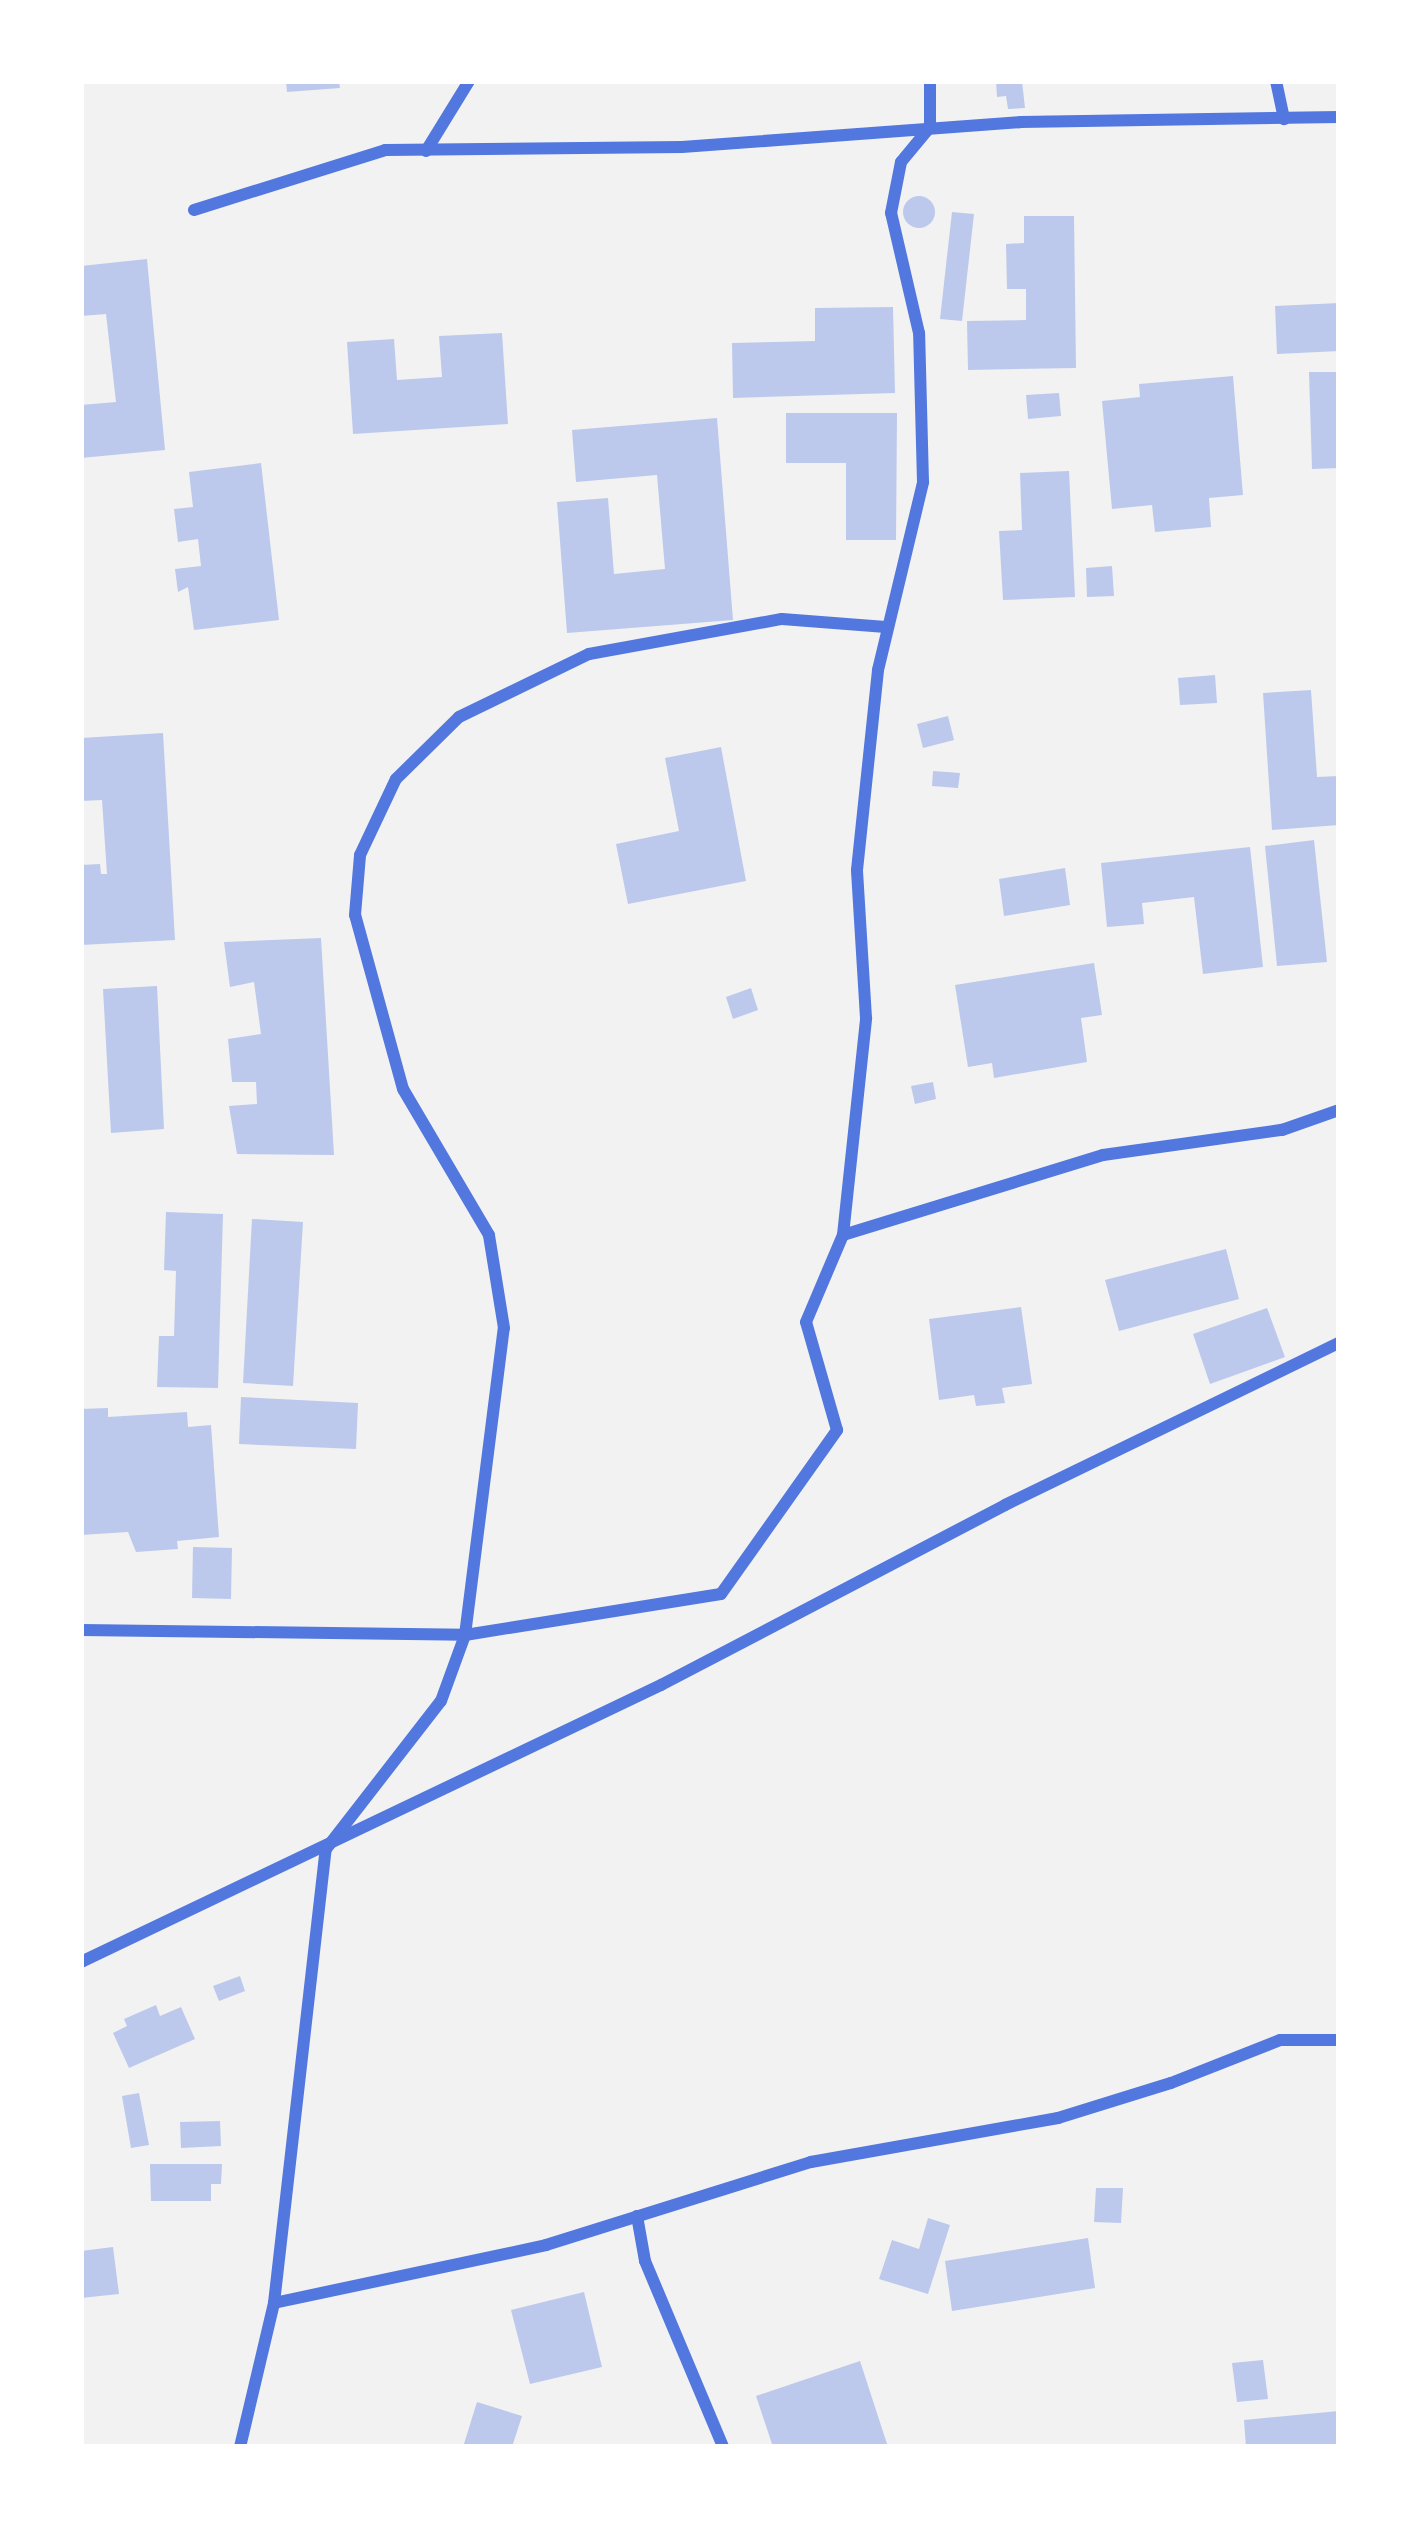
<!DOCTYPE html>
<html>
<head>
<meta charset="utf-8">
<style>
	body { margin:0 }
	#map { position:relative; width:1420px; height:2528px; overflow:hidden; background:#f2f2f2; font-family:Raleway,sans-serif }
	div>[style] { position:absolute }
	.building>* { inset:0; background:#bdc9ec }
	.round { border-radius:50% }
	.minor>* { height:12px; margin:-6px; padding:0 6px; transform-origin:6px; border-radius:6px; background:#5277de }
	span { translate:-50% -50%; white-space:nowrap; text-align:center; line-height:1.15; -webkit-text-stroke:9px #fff; paint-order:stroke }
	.frame { position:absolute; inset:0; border:84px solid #fff; pointer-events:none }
</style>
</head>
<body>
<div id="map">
	<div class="building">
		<div style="clip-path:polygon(286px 81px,339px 81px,340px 88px,287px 92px)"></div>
		<div style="clip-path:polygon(996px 81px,1022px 81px,1025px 108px,1008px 109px,1006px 96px,997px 97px)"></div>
		<div class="round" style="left:903px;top:196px;width:32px;height:32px"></div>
		<div style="clip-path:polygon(952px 212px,974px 214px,962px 321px,940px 319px)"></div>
		<div style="clip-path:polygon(1024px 216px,1074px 216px,1076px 368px,968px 370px,967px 321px,1026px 320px,1026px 289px,1007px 289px,1006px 244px,1024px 243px)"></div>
		<div style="clip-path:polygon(147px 259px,165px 450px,81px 458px,81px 405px,116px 402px,106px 314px,81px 316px,81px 266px)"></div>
		<div style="clip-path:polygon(1339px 303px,1339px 351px,1277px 354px,1275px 306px)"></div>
		<div style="clip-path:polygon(893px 307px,895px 393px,733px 398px,732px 343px,815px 341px,815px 308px)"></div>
		<div style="clip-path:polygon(502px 333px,508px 424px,353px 434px,347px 342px,394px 339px,397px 380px,442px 377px,439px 336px)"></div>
		<div style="clip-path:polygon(1309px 372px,1339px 372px,1339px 468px,1312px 469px)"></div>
		<div style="clip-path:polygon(1233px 376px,1243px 495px,1209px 498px,1211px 527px,1155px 532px,1152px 505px,1112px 509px,1102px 401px,1140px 397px,1139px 384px)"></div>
		<div style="clip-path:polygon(1059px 393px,1061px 416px,1028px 419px,1026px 395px)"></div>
		<div style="clip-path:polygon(786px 413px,897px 413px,896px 540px,846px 540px,846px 463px,786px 463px)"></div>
		<div style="clip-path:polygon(717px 418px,733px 620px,567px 633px,557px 502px,608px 498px,614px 574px,665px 569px,657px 475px,576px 482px,572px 430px)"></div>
		<div style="clip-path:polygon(261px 463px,279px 620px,194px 630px,188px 587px,178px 592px,175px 569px,201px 566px,198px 539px,178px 542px,174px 509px,193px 507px,189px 472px)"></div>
		<div style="clip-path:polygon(1069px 471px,1075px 597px,1003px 600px,999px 531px,1022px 530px,1020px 473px)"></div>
		<div style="clip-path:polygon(1112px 566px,1114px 596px,1087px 597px,1086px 568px)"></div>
		<div style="clip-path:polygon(1215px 675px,1217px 703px,1180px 705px,1178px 678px)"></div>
		<div style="clip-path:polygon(1311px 690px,1317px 777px,1339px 776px,1339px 825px,1272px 830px,1263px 693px)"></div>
		<div style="clip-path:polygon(948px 716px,954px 740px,923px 748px,917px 724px)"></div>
		<div style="clip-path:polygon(163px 733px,175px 940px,81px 945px,81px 865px,100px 864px,101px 874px,107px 874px,102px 800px,81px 801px,81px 738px)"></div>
		<div style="clip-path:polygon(721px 747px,746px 881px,628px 904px,616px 844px,679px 831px,665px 758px)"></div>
		<div style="clip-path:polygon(933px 771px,960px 773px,958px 788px,932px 786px)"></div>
		<div style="clip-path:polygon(1314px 840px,1327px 962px,1277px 966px,1265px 846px)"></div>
		<div style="clip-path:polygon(1250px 847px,1263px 967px,1203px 974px,1194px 897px,1142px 903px,1144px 924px,1107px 927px,1101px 863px)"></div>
		<div style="clip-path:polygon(1065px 868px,1070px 905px,1004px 916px,999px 879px)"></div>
		<div style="clip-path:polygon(321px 938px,334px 1155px,237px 1154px,229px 1106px,257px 1104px,256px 1082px,232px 1082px,228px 1039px,261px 1034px,254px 982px,230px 987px,224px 942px)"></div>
		<div style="clip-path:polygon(1094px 963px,1102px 1015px,1081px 1018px,1087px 1062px,994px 1078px,992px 1063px,968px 1067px,955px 985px)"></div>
		<div style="clip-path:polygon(157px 986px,164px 1129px,111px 1133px,103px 989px)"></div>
		<div style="clip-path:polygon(751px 988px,758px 1010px,733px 1019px,726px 997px)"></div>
		<div style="clip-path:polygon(933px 1082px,936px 1099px,915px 1104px,911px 1086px)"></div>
		<div style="clip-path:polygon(166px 1212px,223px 1214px,218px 1388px,157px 1387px,159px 1336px,174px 1336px,176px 1271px,164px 1270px)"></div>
		<div style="clip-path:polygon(252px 1219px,303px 1222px,293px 1386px,243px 1383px)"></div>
		<div style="clip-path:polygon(1226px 1249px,1239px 1299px,1119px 1331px,1105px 1280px)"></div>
		<div style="clip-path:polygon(1021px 1307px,1032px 1384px,1002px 1388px,1005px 1403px,976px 1406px,974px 1395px,939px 1400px,929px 1319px)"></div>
		<div style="clip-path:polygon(1267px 1308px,1285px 1357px,1210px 1384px,1193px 1334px)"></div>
		<div style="clip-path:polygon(241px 1397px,358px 1403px,356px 1449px,239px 1444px)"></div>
		<div style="clip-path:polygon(108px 1408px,108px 1417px,187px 1412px,188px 1427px,211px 1425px,219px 1537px,177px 1541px,178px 1549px,136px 1552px,128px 1532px,81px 1535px,81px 1409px)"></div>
		<div style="clip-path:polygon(193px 1547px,232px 1548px,231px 1599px,192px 1598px)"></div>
		<div style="clip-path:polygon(240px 1976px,245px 1991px,219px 2001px,213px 1986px)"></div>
		<div style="clip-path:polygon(156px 2005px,160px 2016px,181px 2007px,195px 2039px,129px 2068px,113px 2033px,127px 2026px,124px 2019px)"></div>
		<div style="clip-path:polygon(139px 2093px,149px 2145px,131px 2148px,122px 2096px)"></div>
		<div style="clip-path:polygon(220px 2121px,221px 2146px,181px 2148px,180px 2122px)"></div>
		<div style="clip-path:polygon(150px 2164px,222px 2164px,221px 2184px,211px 2184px,211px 2201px,151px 2201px)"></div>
		<div style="clip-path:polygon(1096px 2188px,1123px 2188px,1121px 2223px,1094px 2222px)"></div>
		<div style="clip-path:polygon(928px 2218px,950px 2225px,928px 2294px,879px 2279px,892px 2240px,919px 2249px)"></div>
		<div style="clip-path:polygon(1088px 2238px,1095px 2288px,952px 2311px,945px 2261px)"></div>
		<div style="clip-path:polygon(113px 2247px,119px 2294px,81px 2298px,81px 2251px)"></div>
		<div style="clip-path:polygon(584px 2292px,602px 2367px,530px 2384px,511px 2310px)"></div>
		<div style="clip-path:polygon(1263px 2360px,1268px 2399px,1237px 2402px,1232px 2363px)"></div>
		<div style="clip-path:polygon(860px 2361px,888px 2447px,773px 2447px,756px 2396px)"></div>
		<div style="clip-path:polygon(477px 2402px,522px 2416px,512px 2447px,463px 2447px)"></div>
		<div style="clip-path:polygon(1339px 2411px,1339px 2447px,1246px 2447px,1244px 2420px)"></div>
	</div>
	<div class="minor">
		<div style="left:1276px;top:81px;width:39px;rotate:78deg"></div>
		<div style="left:426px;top:151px;width:82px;rotate:-58.4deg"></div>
		<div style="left:194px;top:210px;width:200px;rotate:-17.4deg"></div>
		<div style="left:385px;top:150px;width:297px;rotate:-0.6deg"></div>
		<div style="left:682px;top:147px;width:339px;rotate:-4.2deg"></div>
		<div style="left:1020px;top:122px;width:319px;rotate:-0.9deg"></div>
		<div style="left:843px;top:1235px;width:218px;rotate:-83.9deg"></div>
		<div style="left:866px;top:1018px;width:148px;rotate:-93.5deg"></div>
		<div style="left:857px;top:870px;width:201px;rotate:-84deg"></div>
		<div style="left:878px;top:670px;width:193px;rotate:-76.5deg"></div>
		<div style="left:923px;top:482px;width:149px;rotate:-91.5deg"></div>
		<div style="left:919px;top:333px;width:123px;rotate:-103.1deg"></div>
		<div style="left:891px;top:213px;width:52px;rotate:-78.9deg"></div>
		<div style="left:901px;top:162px;width:45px;rotate:-50.4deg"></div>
		<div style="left:930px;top:127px;width:46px;rotate:-90deg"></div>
		<div style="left:81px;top:1630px;width:384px;rotate:0.7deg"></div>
		<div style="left:465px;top:1635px;width:259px;rotate:-9.1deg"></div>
		<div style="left:721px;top:1594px;width:201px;rotate:-54.7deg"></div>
		<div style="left:837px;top:1430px;width:112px;rotate:-106deg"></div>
		<div style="left:806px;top:1322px;width:95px;rotate:-67deg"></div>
		<div style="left:843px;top:1235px;width:272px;rotate:-17.1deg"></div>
		<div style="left:1103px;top:1155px;width:181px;rotate:-8deg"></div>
		<div style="left:1282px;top:1130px;width:60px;rotate:-19.3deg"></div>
		<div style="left:81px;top:1962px;width:643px;rotate:-25.53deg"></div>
		<div style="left:661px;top:1685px;width:388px;rotate:-27.6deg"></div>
		<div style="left:1005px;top:1505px;width:371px;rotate:-25.9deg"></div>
		<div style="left:637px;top:2216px;width:46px;rotate:79.9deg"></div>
		<div style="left:645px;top:2261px;width:202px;rotate:67.2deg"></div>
		<div style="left:274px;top:2303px;width:278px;rotate:-12deg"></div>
		<div style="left:546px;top:2245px;width:278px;rotate:-17.4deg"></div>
		<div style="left:811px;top:2162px;width:251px;rotate:-10.1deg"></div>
		<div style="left:1058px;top:2118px;width:118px;rotate:-17.2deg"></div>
		<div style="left:1171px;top:2083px;width:117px;rotate:-21.5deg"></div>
		<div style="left:1280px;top:2040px;width:59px"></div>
		<div style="left:240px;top:2447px;width:148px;rotate:-76.7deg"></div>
		<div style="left:274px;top:2303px;width:457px;rotate:-83.5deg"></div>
		<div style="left:326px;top:1849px;width:187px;rotate:-52.2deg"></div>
		<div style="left:441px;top:1701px;width:70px;rotate:-70deg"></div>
		<div style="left:465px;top:1635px;width:309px;rotate:-82.8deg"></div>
		<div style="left:504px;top:1328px;width:94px;rotate:-99.2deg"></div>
		<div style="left:489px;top:1235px;width:169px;rotate:-120.5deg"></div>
		<div style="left:403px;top:1089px;width:180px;rotate:-105.4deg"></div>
		<div style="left:355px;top:915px;width:60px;rotate:-85.2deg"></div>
		<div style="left:360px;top:855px;width:84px;rotate:-64.7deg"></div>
		<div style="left:396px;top:779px;width:88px;rotate:-44.5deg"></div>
		<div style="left:459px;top:717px;width:144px;rotate:-25.9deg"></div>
		<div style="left:589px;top:654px;width:196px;rotate:-10.3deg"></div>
		<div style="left:782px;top:619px;width:104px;rotate:4.4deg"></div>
	</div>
	<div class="frame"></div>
</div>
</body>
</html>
